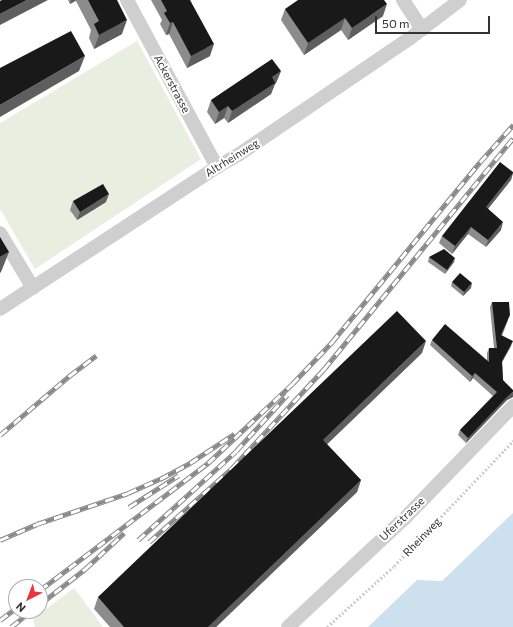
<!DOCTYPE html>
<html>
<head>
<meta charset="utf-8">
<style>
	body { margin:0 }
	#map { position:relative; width:513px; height:627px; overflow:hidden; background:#fff; font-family:Commissioner,sans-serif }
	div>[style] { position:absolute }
	.green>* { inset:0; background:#e8efe0 }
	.water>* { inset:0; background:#cde0ee }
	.path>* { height:2.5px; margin-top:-1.25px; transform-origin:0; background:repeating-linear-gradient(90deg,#cfcfcf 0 2px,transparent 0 4px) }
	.minor>* { height:14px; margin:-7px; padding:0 7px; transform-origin:7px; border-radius:7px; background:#cfcfcf }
	.rail>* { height:4.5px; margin-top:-2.25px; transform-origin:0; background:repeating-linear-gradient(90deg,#fff 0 9px,#878787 0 18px); box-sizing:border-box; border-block:1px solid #878787 }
	.wall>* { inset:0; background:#8c8c8c }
	.shaded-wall>* { inset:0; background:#5e5e5e }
	.building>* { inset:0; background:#191919 }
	span { translate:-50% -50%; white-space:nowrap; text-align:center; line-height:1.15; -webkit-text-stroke:4px #fff; paint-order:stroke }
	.street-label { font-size:11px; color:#323232 }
	.north { position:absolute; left:8px; top:579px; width:40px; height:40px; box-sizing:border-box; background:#fff; border:1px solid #adadad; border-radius:50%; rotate:222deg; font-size:11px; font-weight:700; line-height:16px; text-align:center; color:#323232 }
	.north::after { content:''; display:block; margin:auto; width:14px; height:18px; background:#ea333b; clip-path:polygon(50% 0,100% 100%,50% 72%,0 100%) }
	.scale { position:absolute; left:375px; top:16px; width:115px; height:18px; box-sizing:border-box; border:2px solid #323232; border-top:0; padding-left:5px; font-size:12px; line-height:14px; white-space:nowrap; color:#323232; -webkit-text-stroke:3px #fff; paint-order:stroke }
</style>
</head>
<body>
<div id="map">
	<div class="green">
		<div style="clip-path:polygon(137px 41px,201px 159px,35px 269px,0 209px,0 123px)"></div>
		<div style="clip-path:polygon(74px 588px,103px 627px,35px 627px,33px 619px)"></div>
	</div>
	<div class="water">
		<div style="clip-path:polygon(513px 513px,513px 627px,368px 627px,417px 580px,442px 581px)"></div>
	</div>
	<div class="path">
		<div style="left:327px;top:627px;width:91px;rotate:-42.3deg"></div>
		<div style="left:394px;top:566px;width:173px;rotate:-46.4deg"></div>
	</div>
	<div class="minor">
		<div style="left:127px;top:0;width:190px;rotate:61.7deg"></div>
		<div style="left:403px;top:0;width:35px;rotate:57deg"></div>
		<div style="left:0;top:233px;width:64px;rotate:59deg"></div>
		<div style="left:0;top:309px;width:259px;rotate:-33.2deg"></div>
		<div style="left:217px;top:167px;width:24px;rotate:-30deg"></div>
		<div style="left:238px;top:155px;width:207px;rotate:-34.2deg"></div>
		<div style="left:409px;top:39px;width:64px;rotate:-37.4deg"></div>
		<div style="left:288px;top:627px;width:158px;rotate:-43deg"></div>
		<div style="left:404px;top:519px;width:157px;rotate:-46deg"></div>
	</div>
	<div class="rail">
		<div style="left:0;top:435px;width:91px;rotate:-40.5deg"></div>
		<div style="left:69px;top:376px;width:34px;rotate:-37deg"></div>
		<div style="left:129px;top:507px;width:59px;rotate:-32.6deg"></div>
		<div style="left:0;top:540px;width:40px;rotate:-23.4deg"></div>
		<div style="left:37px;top:524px;width:96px;rotate:-18.8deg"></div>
		<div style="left:128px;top:493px;width:35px;rotate:-24deg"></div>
		<div style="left:160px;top:479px;width:34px;rotate:-28deg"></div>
		<div style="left:190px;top:463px;width:53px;rotate:-33.4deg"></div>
		<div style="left:138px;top:540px;width:132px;rotate:-42.2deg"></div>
		<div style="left:236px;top:451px;width:76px;rotate:-47.7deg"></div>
		<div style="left:149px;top:542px;width:111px;rotate:-41.7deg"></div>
		<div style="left:232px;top:468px;width:135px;rotate:-47.1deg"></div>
		<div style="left:324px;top:369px;width:298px;rotate:-50.7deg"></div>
		<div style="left:40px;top:590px;width:211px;rotate:-37.1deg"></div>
		<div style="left:208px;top:463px;width:115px;rotate:-43.2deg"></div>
		<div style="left:292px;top:384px;width:58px;rotate:-46.4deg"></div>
		<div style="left:332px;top:342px;width:233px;rotate:-50.6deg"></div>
		<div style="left:480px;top:162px;width:50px;rotate:-48.3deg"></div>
		<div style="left:40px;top:604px;width:57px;rotate:-37.9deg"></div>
		<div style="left:85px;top:569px;width:53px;rotate:-42.7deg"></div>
		<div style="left:0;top:620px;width:20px;rotate:-37deg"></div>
		<div style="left:11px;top:627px;width:26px;rotate:-39deg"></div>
	</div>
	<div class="wall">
		<div style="clip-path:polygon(68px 0,117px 0,122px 34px,94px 49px,89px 38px,91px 30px,76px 1px,70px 4px)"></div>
		<div style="clip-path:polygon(151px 0,190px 0,210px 56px,187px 68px,169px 34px,166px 35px,160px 24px,162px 20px)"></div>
		<div style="clip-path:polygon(285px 9px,383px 16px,348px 40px,341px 30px,304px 55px,281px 20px)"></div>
		<div style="clip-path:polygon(281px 71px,276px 83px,275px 84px,271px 94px,228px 123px,224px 118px,215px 124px,207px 112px,211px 100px)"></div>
		<div style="clip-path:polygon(513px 172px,511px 180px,488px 209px,501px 230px,486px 247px,468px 234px,452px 254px,439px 243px,442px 236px)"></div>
		<div style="clip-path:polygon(73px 201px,106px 202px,77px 220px,70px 210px)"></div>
		<div style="clip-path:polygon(429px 257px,454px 262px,445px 274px,428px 262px)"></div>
		<div style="clip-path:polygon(452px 282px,471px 288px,463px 296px,451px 286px)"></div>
		<div style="clip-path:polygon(492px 302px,508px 320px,502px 336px,511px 346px,502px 362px,503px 380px,513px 397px,507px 400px,466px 443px,458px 435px,460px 430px,493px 396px,473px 378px,470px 382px,430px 345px,432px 340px,487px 360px,487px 353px,489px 348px,494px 348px,490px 307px)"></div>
		<div style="clip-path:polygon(422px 353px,327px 444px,361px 480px,357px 492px,216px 627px,110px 627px,94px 609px,98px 597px)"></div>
	</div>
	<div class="shaded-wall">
		<div style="clip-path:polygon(27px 0,48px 0,0 25px,0 14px)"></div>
		<div style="clip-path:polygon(71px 0,76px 0,70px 4px)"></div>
		<div style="clip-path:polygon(387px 4px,383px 16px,348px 40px,352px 28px)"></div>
		<div style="clip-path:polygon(345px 18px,341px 30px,304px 55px,308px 43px)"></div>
		<div style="clip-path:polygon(127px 20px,122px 34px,94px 49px,99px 35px)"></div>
		<div style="clip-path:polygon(173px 22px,169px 34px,166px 35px,170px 23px)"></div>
		<div style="clip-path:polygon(214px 44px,210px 56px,187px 68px,191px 56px)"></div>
		<div style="clip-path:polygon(85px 56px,79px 71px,0 117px,0 105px)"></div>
		<div style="clip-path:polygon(281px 71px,276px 83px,275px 84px,271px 94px,228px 123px,232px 111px,272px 77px)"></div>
		<div style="clip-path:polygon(228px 106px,224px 118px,215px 124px,219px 112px)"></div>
		<div style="clip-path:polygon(513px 173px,511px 180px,483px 215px,486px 207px)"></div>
		<div style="clip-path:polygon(109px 194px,106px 202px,77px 220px,80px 212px)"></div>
		<div style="clip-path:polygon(503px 222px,501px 230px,486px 247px,488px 240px)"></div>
		<div style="clip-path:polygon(471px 227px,468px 234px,452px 254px,455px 246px)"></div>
		<div style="clip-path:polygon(9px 252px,1px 272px,0 273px,0 257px)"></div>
		<div style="clip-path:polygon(455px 258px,454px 262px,445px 274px,447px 270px)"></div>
		<div style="clip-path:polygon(472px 283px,471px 288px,463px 296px,464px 292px)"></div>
		<div style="clip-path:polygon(426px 341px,422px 353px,319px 452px,323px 440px)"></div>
		<div style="clip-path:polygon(513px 341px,511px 346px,500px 366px,502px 361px)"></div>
		<div style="clip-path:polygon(475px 373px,473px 378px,470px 382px,472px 376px)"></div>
		<div style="clip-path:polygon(513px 392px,513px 397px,507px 400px,466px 443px,468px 438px,509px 395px)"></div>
		<div style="clip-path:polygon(361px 480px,357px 492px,216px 627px,208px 627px)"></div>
	</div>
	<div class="building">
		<div style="clip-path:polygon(2px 0,27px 0,0 14px,0 1px)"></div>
		<div style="clip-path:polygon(88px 0,117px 0,127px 20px,99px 35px,94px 24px,99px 21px)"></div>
		<div style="clip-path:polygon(161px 0,190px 0,214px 44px,191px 56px,173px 22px,170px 23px,164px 13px,167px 11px)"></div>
		<div style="clip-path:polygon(298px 0,384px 0,387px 4px,352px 28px,345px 18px,308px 43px,285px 9px)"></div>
		<div style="clip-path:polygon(71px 31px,85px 56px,0 105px,0 68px)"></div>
		<div style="clip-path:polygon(272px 59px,281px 71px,272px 77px,275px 83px,232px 111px,228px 106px,219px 112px,211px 100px)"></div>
		<div style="clip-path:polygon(500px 162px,513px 172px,513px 173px,486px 207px,503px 222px,488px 240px,471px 227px,455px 246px,442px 236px)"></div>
		<div style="clip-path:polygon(103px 184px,109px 194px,80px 212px,73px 201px)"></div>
		<div style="clip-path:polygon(0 237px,9px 252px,0 257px)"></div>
		<div style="clip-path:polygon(444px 249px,455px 258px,447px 270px,429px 257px)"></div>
		<div style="clip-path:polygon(460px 273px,472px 283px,464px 292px,452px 282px)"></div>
		<div style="clip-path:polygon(492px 302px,509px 302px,510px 315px,501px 335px,513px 341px,502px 361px,503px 380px,513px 390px,513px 392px,509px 395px,468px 438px,460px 430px,497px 392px,475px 373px,472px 376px,432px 340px,445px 324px,489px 362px,489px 348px,497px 348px)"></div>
		<div style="clip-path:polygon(397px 311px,426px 341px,323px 440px,361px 480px,208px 627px,124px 627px,98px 597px)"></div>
	</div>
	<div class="street-label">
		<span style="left:172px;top:84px;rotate:62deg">Ackerstrasse</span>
		<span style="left:232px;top:158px;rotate:-32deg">Altrheinweg</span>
		<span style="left:402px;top:519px;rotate:-44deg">Uferstrasse</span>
		<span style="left:422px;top:537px;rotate:-46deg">Rheinweg</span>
	</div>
	<div class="north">N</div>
	<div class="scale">50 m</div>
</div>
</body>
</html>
